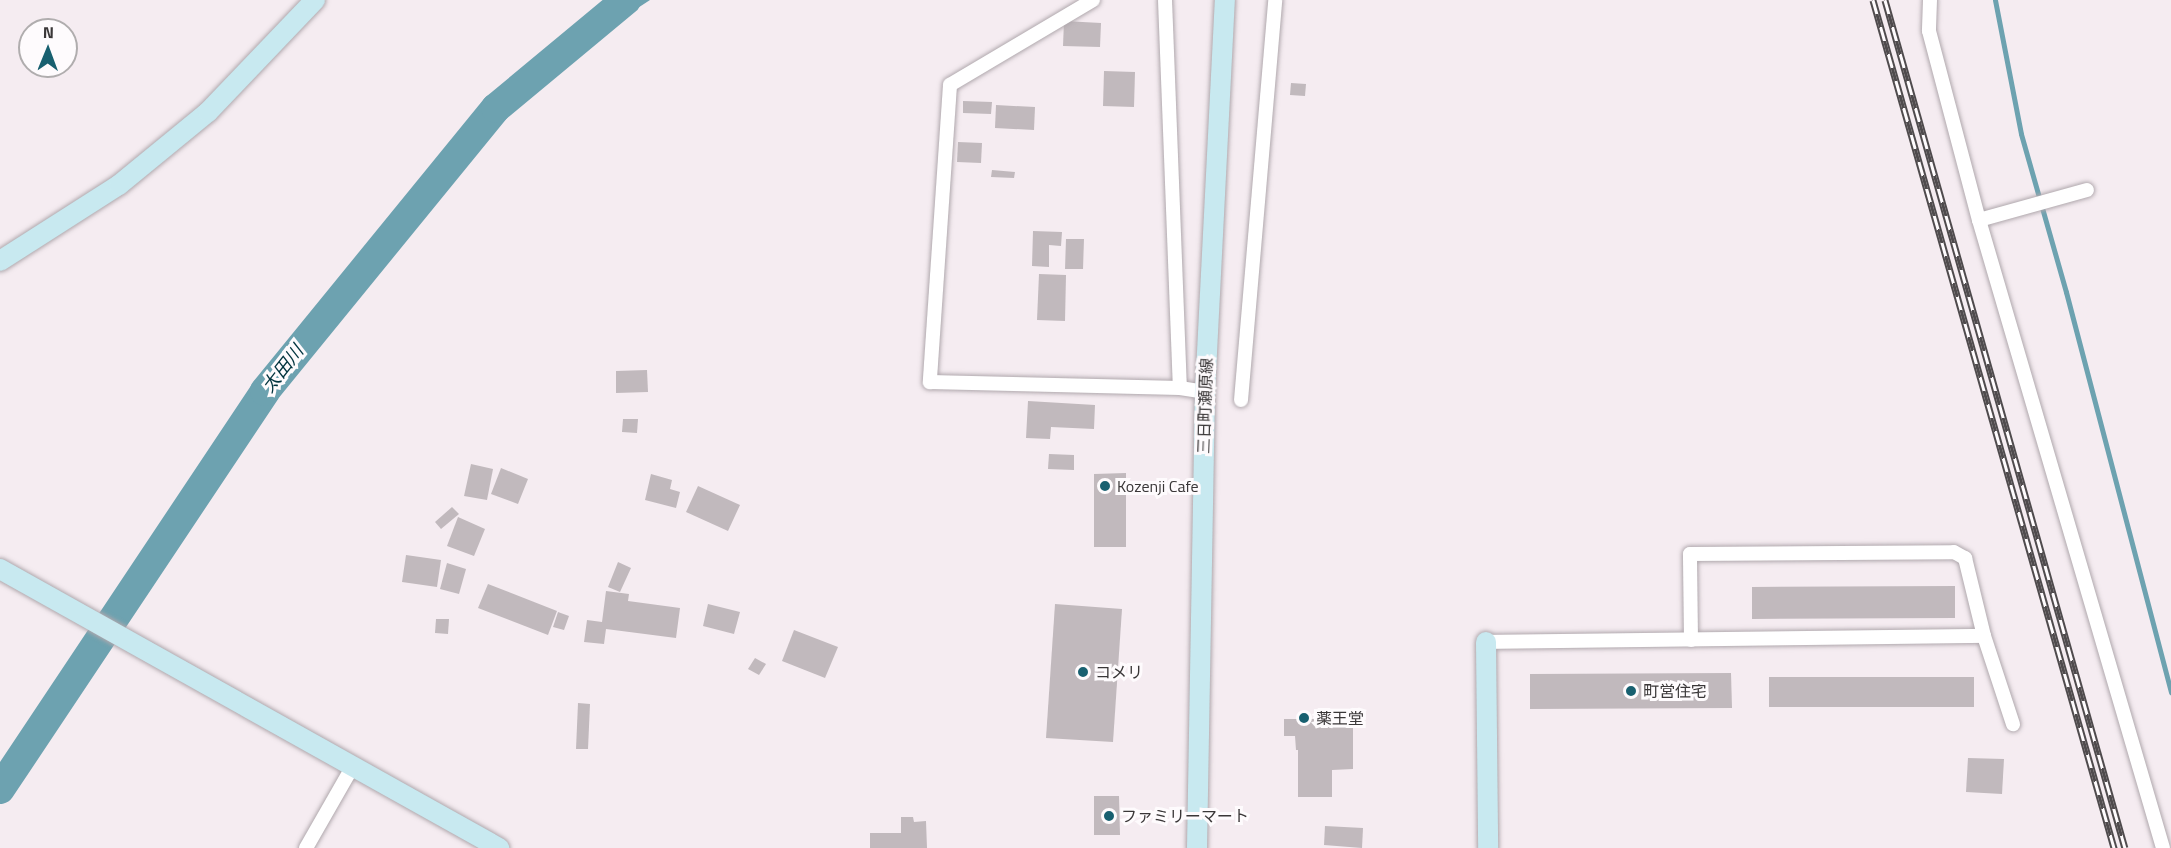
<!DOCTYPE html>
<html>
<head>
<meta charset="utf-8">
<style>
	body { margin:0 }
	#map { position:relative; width:2171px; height:848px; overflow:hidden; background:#f5ecf1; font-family:"Titillium Web","Noto Sans JP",sans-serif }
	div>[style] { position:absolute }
	.water>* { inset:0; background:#6da2b0 }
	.stream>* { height:5px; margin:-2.5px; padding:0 2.5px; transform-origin:2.5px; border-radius:2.5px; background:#6da2b0 }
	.river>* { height:30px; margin:-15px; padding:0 15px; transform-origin:15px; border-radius:15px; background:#6da2b0 }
	.building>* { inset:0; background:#c1b9bd }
	.roads { filter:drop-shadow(0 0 2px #b0a8ad) drop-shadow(0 0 2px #b0a8ad) }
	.street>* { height:14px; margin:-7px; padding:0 7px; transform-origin:7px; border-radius:7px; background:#fff }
	.secondary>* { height:20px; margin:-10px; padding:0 10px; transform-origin:10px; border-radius:10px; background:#c8e9f0 }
	.rail>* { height:7px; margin-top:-3.5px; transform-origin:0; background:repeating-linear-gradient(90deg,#fefbfd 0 14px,#4f4b4d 0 28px); box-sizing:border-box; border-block:2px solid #4f4b4d }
	.dots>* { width:16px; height:16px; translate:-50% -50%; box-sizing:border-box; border:3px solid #fefbfd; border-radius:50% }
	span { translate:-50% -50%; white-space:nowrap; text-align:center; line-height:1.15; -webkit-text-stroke:6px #fefbfd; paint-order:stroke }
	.street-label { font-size:16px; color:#3a3738 }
	.poi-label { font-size:16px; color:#3a3738 }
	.left { translate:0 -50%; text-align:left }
	.water-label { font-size:18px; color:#00333e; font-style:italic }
	.north { position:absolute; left:18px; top:18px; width:60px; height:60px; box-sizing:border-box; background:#fefbfd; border:2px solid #b0adae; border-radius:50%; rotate:1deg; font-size:16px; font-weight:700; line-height:24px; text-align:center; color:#3a3738 }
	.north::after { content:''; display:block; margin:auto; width:21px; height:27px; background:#186070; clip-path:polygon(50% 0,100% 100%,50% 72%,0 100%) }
</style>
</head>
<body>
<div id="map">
	<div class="water">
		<div style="clip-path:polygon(612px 0,650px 0,526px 81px)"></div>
	</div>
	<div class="stream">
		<div style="left:1995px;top:0;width:136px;rotate:79deg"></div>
		<div style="left:2021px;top:134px;width:164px;rotate:74.1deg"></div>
		<div style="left:2066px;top:292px;width:414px;rotate:75.3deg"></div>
	</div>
	<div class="river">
		<div style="left:0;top:789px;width:478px;rotate:-56.3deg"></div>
		<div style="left:265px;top:391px;width:365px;rotate:-50.8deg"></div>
		<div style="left:496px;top:108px;width:169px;rotate:-39.7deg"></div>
	</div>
	<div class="building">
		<div style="clip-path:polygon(1064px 21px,1101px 23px,1100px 47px,1063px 46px)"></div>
		<div style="clip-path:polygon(1104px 71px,1135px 72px,1134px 107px,1103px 106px)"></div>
		<div style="clip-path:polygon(1291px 83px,1306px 84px,1305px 96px,1290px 95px)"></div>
		<div style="clip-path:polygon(963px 101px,992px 102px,991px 114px,963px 113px)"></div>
		<div style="clip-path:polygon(996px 105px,1035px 107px,1034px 130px,995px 128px)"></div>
		<div style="clip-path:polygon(958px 142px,982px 143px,981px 163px,957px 162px)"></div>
		<div style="clip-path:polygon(992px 170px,1015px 172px,1014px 178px,991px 177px)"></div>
		<div style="clip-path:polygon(1033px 231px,1062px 232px,1061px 246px,1049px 245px,1049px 267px,1032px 266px)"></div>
		<div style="clip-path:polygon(1066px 239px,1084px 239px,1083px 269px,1065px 269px)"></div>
		<div style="clip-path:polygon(1039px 274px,1066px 275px,1065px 321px,1037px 320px)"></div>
		<div style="clip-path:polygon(647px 370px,648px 392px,616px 393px,616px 371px)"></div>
		<div style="clip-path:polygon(1028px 401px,1095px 405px,1094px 429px,1051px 427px,1050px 439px,1026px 438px)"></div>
		<div style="clip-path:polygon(623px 419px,638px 419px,637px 433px,622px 432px)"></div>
		<div style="clip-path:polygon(1049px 454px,1074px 455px,1074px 470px,1048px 469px)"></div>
		<div style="clip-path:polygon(471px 464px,493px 469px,487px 500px,464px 496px)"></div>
		<div style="clip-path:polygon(501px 468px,528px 479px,518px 504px,491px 494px)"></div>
		<div style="clip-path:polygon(1126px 473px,1126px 547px,1094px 547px,1094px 474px)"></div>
		<div style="clip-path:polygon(651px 474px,672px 480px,670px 489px,680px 492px,676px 508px,645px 500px)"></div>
		<div style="clip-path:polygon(698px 486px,740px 505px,728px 531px,686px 512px)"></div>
		<div style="clip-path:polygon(452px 507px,459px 514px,441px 529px,435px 522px)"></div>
		<div style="clip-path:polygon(458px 517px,485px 529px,474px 556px,447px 546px)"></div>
		<div style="clip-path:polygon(406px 555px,441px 560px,437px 587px,402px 582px)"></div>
		<div style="clip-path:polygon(618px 562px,631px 568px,620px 592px,608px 587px)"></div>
		<div style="clip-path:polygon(447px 563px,466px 569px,459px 594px,440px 589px)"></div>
		<div style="clip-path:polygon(488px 584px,557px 611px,548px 635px,478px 608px)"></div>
		<div style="clip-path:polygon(1955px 586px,1955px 618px,1752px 619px,1752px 587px)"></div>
		<div style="clip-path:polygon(606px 591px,629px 594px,628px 601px,680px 608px,676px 638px,606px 629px,604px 644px,584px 642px,587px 620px,602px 622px)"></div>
		<div style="clip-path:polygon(708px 604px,740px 612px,734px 634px,703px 626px)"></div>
		<div style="clip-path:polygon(1055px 604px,1122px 609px,1113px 742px,1046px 738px)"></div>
		<div style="clip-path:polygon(558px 612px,569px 616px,564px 630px,553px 627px)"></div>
		<div style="clip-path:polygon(436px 619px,449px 619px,448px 634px,435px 633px)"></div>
		<div style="clip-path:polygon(794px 630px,838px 647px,825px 678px,782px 661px)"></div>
		<div style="clip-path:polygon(755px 658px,766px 664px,759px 675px,748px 669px)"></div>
		<div style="clip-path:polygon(1731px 673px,1732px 708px,1530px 709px,1530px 674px)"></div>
		<div style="clip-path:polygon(1769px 677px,1974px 677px,1974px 707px,1769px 707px)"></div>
		<div style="clip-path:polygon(578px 703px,590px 704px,588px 749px,576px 749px)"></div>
		<div style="clip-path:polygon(1333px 712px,1353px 712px,1353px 769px,1332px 770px,1332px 797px,1298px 797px,1298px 750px,1296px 750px,1295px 736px,1284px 736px,1284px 719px,1333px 719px)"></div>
		<div style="clip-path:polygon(1968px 758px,2004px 759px,2002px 794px,1966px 792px)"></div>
		<div style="clip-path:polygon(1094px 796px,1119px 796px,1120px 835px,1094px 835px)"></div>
		<div style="clip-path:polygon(901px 817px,913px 817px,914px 822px,926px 821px,927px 848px,870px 848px,870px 833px,901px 833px)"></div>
		<div style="clip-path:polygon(1325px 826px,1363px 828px,1362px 848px,1324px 845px)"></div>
	</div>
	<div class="roads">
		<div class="street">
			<div style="left:1093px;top:0;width:166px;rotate:149.3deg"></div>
			<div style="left:950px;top:85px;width:298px;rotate:93.9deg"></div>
			<div style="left:930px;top:382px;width:250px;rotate:1.4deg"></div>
			<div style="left:1180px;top:388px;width:25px;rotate:9deg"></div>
			<div style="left:1165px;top:0;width:388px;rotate:87.8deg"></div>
			<div style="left:1930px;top:0;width:31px;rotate:92deg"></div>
			<div style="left:1929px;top:31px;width:196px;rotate:75.2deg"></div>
			<div style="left:1979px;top:220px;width:654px;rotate:73.67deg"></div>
			<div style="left:1979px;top:220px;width:112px;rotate:-15.5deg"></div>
			<div style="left:1241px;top:400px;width:401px;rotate:-85.1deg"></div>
			<div style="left:1691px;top:640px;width:86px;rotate:-90.7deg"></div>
			<div style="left:1690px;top:554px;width:264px;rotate:-0.4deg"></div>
			<div style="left:1954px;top:552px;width:13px;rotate:29deg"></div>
			<div style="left:1965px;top:558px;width:80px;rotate:76.3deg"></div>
			<div style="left:1984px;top:636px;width:93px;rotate:71.8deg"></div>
			<div style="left:1486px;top:642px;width:498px;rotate:-0.7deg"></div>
			<div style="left:306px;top:848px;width:95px;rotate:-60.2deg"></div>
		</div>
		<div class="secondary">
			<div style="left:0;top:261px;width:141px;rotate:-32.6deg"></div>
			<div style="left:119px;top:185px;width:115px;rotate:-39.4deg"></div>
			<div style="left:208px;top:112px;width:155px;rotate:-46.3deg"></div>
			<div style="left:0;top:569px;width:572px;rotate:29.21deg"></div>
			<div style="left:1486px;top:642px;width:206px;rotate:89.4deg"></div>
			<div style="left:1197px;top:848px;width:456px;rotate:-89deg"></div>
			<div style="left:1205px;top:392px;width:393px;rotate:-87.1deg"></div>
		</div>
	</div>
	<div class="rail">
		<div style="left:1873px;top:0;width:882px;rotate:74.13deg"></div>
		<div style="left:1885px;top:0;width:881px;rotate:74.2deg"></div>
	</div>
	<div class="dots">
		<div style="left:1105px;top:486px;background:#186070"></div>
		<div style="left:1083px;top:672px;background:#186070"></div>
		<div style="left:1631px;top:691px;background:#186070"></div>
		<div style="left:1304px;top:718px;background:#186070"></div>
		<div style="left:1109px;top:816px;background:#186070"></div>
	</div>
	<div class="street-label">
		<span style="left:1205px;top:406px;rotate:-88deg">三日町瀬原線</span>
	</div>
	<div class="poi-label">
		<span class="left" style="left:1117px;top:486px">Kozenji Cafe</span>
		<span class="left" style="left:1095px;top:672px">コメリ</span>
		<span class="left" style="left:1643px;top:691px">町営住宅</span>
		<span class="left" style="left:1316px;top:718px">薬王堂</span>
		<span class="left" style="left:1121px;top:816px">ファミリーマート</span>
	</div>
	<div class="water-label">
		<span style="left:283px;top:369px;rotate:-52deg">太田川</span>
	</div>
	<div class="north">N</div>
</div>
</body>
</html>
